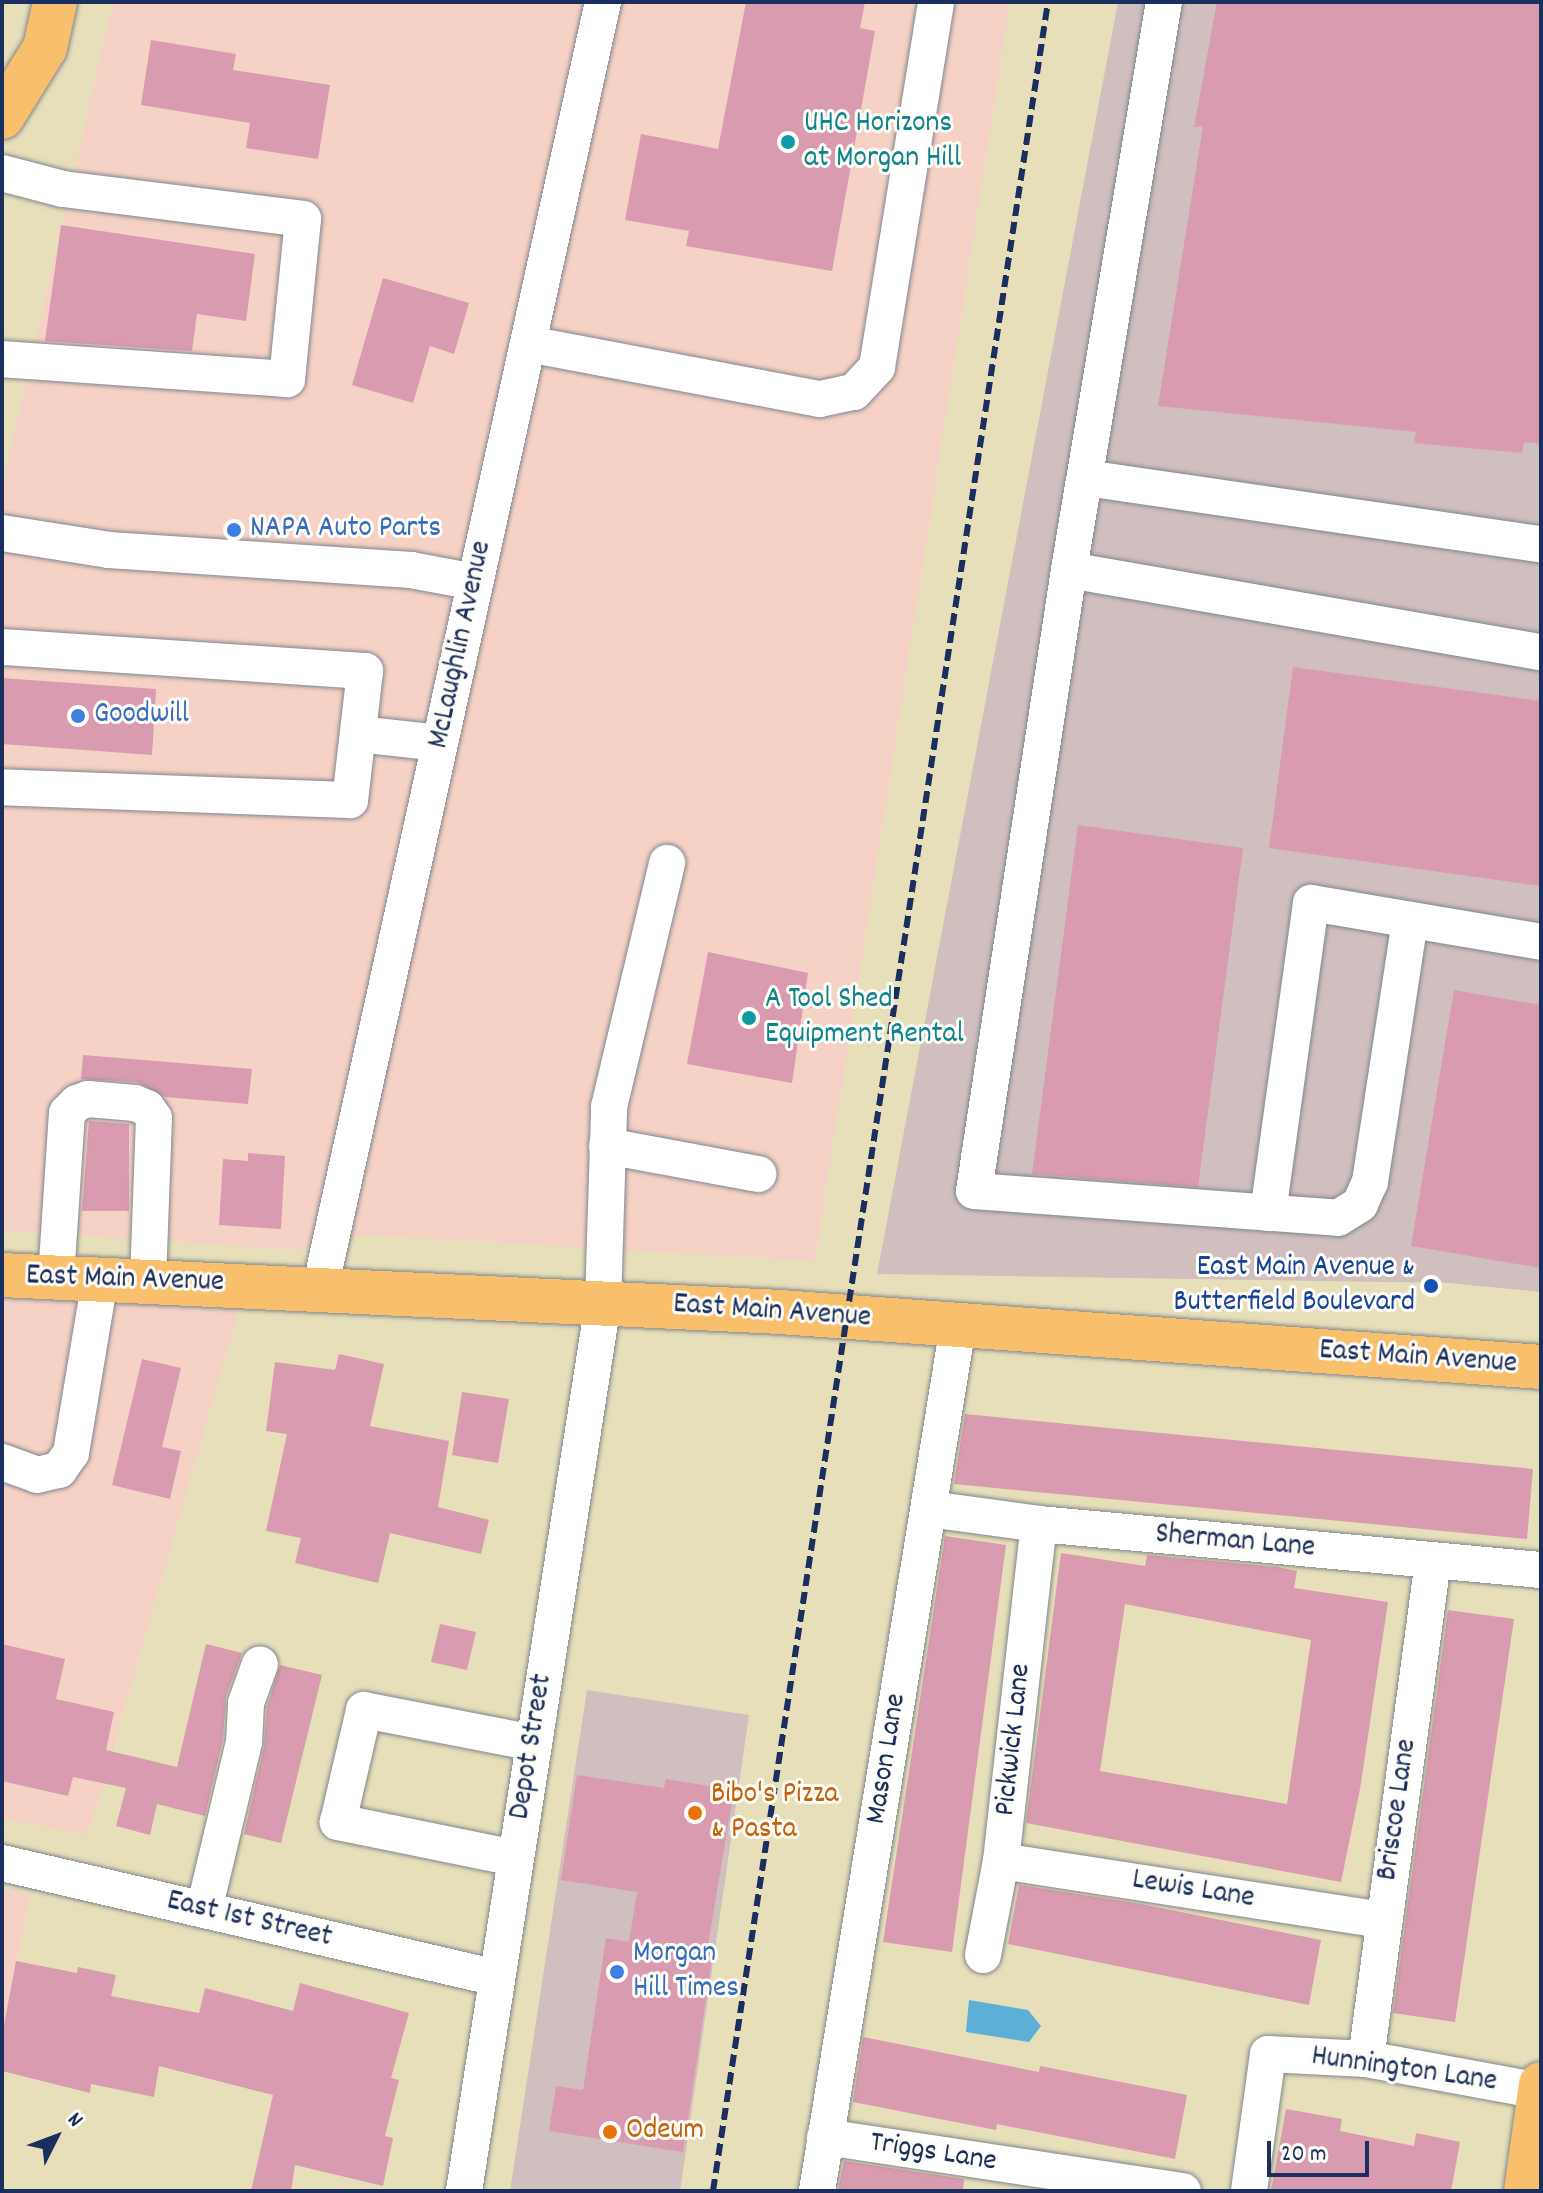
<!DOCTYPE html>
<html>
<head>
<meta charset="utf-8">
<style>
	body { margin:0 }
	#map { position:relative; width:1543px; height:2193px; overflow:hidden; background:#e7dfba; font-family:Dekko,sans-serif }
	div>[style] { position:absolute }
	.built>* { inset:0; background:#f6d1c6 }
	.industrial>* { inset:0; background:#d1bfbf }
	.water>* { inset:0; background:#5cafd7 }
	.building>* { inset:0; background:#d99baf }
	.roads { filter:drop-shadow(0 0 2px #81878c) drop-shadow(0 0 2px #81878c) }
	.minor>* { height:36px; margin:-18px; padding:0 18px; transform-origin:18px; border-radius:18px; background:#fff }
	.major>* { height:44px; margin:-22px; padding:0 22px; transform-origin:22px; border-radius:22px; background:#f8bf6c }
	.rail>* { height:6px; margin-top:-3px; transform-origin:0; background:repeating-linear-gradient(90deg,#1b2f5e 0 12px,transparent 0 18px) }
	.dots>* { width:22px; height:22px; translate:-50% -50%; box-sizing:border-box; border:4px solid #fdfcf7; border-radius:50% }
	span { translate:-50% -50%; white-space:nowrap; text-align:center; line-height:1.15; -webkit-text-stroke:6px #fdfcf7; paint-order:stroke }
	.culture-label { font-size:30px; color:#0d838f }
	.left { translate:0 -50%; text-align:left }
	.shop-label { font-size:30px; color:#366cbe }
	.street-label { font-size:30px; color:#1b2f5e }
	.transit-label { font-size:30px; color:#164399 }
	.right { translate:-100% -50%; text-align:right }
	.food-label { font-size:30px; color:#c56008 }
	.frame { position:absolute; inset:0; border:4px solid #1b2f5e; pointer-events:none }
	.north { position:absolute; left:16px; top:2097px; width:80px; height:80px; -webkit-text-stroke:6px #fdfcf7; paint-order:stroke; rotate:48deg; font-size:22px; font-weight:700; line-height:32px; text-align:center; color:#1b2f5e }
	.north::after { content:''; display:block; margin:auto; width:28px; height:36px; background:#1b2f5e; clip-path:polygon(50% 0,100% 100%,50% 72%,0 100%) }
	.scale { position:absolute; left:1267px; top:2141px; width:102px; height:36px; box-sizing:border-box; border:4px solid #1b2f5e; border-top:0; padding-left:10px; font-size:24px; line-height:28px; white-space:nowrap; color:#1b2f5e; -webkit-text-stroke:6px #fdfcf7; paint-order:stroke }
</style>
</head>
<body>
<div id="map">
	<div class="built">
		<div style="clip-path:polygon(113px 2px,1010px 2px,815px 1261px,367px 1235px,298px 1250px,2px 1230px,2px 486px)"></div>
		<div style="clip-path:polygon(2px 1294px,240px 1306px,88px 1835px,2px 1818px)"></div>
		<div style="clip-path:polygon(2px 1888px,30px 1895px,2px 2039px)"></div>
	</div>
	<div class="industrial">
		<div style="clip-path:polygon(1118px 2px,1541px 2px,1541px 1292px,1449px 1283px,877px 1274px)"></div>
		<div style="clip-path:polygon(587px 1690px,749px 1715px,680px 2191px,510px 2191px)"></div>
	</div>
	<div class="water">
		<div style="clip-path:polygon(969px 2000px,1028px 2010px,1041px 2026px,1029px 2042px,966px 2032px)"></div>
	</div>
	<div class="building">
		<div style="clip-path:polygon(746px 2px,865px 2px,860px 28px,875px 31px,832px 271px,686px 246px,689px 231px,625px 220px,641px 134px,718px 149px)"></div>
		<div style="clip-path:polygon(1217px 2px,1541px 2px,1541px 444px,1524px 442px,1522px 453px,1414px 443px,1416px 432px,1158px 406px,1203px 126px,1194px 127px)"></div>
		<div style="clip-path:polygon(151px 40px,236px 54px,233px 70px,330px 85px,318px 159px,246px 148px,250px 123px,141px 105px)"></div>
		<div style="clip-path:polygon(61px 225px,255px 254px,246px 321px,197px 314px,192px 351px,45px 341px)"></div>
		<div style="clip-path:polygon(383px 278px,469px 303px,454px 354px,430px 346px,413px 403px,352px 385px)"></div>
		<div style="clip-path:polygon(1293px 667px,1541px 701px,1541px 886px,1269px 848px)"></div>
		<div style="clip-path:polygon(2px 678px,156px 689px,152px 755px,2px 744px)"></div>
		<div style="clip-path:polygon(1078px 825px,1243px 848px,1198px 1187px,1032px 1174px)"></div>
		<div style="clip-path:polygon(708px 952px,808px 973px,792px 1083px,687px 1064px)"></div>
		<div style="clip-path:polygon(1454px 990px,1541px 1005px,1541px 1268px,1411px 1246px)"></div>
		<div style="clip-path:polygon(83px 1055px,252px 1069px,248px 1104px,165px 1097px,137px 1082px,81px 1079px)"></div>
		<div style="clip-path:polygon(89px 1121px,129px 1124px,129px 1211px,82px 1211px)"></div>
		<div style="clip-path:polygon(248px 1153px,285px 1156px,281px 1229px,219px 1225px,223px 1159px,248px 1161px)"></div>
		<div style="clip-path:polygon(339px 1354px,384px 1364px,370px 1426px,449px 1441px,438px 1507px,489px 1520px,481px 1554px,390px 1533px,378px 1583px,295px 1563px,301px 1538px,266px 1531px,287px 1434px,266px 1431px,275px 1362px,335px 1370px)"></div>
		<div style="clip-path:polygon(142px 1359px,181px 1368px,162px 1447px,181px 1451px,170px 1499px,112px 1485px)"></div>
		<div style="clip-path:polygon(462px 1392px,509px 1399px,498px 1463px,452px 1455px)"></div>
		<div style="clip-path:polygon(965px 1414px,1533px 1469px,1527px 1539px,954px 1484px)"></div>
		<div style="clip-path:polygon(945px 1536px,1006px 1545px,952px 1952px,883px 1942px)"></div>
		<div style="clip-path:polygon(evenodd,1061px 1553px,1145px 1566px,1147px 1555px,1278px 1567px,1297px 1571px,1294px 1588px,1388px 1602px,1360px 1789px,1341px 1882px,1026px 1823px,1061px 1553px,1125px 1604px,1311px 1640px,1287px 1804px,1100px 1771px,1125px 1604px)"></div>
		<div style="clip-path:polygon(1448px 1610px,1514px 1619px,1455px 2022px,1393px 2013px)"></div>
		<div style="clip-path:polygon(440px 1624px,476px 1632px,467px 1670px,431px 1662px)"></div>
		<div style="clip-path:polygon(2px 1644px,65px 1659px,56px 1699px,114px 1712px,106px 1750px,177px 1767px,206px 1644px,242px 1653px,226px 1696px,223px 1739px,205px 1816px,157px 1804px,150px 1835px,116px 1826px,126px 1788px,73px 1777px,68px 1796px,2px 1781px)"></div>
		<div style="clip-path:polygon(280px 1665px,322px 1675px,281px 1843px,244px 1834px,264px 1747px,267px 1707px)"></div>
		<div style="clip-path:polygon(577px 1775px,664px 1788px,666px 1779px,734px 1790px,708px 1945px,714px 1946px,683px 2152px,549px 2131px,556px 2086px,583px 2090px,606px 1938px,629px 1942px,637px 1892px,561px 1880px)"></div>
		<div style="clip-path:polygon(1019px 1885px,1141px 1904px,1321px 1940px,1309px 2005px,1008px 1944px)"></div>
		<div style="clip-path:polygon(16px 1961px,77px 1973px,78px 1967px,116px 1975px,111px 1996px,199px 2013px,205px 1988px,293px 2011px,300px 1983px,409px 2013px,391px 2078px,399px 2080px,385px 2136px,393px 2138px,383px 2186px,295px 2165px,291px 2191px,251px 2191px,273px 2095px,159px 2066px,154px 2097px,91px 2084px,90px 2093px,2px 2071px,2px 2036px)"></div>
		<div style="clip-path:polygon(863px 2037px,1039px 2072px,1040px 2066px,1187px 2095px,1175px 2159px,997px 2124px,996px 2130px,853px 2102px)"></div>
		<div style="clip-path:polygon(1286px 2109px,1342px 2119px,1340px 2131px,1414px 2146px,1416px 2133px,1460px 2142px,1451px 2191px,1271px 2191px)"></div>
		<div style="clip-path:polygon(844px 2161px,964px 2179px,963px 2191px,838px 2191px)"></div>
	</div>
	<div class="roads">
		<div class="minor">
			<div style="left:1164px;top:2px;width:576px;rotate:99.5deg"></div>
			<div style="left:1069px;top:570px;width:628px;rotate:98.7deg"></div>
			<div style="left:974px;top:1191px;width:365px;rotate:4.2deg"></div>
			<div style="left:1338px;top:1218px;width:26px;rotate:-32deg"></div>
			<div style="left:1360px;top:1204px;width:24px;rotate:-66deg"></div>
			<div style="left:1370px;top:1182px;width:265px;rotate:-81.3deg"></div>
			<div style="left:2px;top:173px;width:63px;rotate:14.7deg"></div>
			<div style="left:63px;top:189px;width:242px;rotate:7.1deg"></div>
			<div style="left:303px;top:219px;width:161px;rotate:95.7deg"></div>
			<div style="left:287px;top:379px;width:286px;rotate:-176deg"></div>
			<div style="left:528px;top:344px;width:297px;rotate:10.7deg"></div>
			<div style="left:820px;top:399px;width:35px;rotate:-12deg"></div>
			<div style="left:854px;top:392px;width:34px;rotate:-47deg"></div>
			<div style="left:877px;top:367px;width:370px;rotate:-80.8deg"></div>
			<div style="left:1086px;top:478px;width:460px;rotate:8.3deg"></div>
			<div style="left:2px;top:533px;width:108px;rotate:9deg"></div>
			<div style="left:109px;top:550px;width:303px;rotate:3.8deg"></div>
			<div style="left:411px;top:570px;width:65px;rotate:10.6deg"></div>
			<div style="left:1069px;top:570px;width:479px;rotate:9.9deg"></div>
			<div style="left:2px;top:647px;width:364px;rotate:3.8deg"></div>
			<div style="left:365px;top:671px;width:130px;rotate:96.6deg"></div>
			<div style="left:350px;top:800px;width:348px;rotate:-177.9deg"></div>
			<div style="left:358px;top:734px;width:82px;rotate:6.3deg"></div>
			<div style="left:607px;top:1146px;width:154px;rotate:10.5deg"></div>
			<div style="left:1268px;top:1213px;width:313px;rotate:-82.1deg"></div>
			<div style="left:1311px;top:903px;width:233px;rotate:9.6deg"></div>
			<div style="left:56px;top:1278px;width:165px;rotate:-86.2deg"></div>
			<div style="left:67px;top:1113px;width:14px;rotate:-45deg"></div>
			<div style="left:77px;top:1103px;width:12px;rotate:-20deg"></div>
			<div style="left:88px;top:1099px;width:47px;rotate:4.9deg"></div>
			<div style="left:135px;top:1103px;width:13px;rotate:23deg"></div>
			<div style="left:147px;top:1108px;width:12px;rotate:55deg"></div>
			<div style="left:154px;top:1118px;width:164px;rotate:92.1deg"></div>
			<div style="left:320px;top:1289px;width:1318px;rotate:-77.6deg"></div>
			<div style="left:2px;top:1462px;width:37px;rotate:20deg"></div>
			<div style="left:37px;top:1475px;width:23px;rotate:-13deg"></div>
			<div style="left:59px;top:1470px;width:21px;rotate:-55deg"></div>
			<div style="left:71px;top:1453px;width:175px;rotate:-80.5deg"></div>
			<div style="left:930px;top:1509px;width:110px;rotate:7.8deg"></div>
			<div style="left:1039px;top:1524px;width:504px;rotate:5.24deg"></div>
			<div style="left:515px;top:1858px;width:181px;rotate:-168.5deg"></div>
			<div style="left:338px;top:1822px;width:115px;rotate:-76.9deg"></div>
			<div style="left:364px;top:1710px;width:173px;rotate:11deg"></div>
			<div style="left:1001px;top:1861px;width:388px;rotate:8.8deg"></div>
			<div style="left:2px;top:1863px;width:508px;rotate:13.08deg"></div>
			<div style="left:204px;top:1910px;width:173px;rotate:-76.6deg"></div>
			<div style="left:244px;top:1742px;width:39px;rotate:-87deg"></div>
			<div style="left:246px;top:1703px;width:41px;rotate:-70.3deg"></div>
			<div style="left:983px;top:1955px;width:96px;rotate:-79.2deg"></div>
			<div style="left:1001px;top:1861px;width:339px;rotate:-83.6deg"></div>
			<div style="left:1366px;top:2059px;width:502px;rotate:-82.34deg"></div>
			<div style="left:825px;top:2137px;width:362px;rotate:8.6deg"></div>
			<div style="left:464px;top:2191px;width:899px;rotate:-81.1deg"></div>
			<div style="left:603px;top:1303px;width:196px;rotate:-88.2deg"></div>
			<div style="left:609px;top:1107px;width:251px;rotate:-76.6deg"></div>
			<div style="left:817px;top:2191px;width:876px;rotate:-80.74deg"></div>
			<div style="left:1249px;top:2191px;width:138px;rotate:-82.1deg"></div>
			<div style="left:1268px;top:2054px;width:98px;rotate:2.9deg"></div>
			<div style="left:1366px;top:2059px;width:177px;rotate:10.4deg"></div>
		</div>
		<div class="major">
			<div style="left:2px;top:117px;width:81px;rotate:-58.1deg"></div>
			<div style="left:45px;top:48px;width:47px;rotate:-77.7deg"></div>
			<div style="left:2px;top:1275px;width:779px;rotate:2.72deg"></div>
			<div style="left:780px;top:1312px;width:763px;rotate:4.13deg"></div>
			<div style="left:1526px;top:2191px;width:108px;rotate:-82deg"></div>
		</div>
	</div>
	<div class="rail">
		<div style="left:713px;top:2191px;width:2214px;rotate:-81.3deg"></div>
	</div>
	<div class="dots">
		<div style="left:788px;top:142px;background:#0f9aa8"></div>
		<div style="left:234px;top:530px;background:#3f7fe0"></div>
		<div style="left:78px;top:716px;background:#3f7fe0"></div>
		<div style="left:749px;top:1018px;background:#0f9aa8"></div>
		<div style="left:1431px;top:1286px;background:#1a4fb4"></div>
		<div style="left:695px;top:1813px;background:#e8710a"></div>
		<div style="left:617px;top:1972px;background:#3f7fe0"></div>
		<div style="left:610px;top:2132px;background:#e8710a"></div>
	</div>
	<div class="culture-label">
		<span class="left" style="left:804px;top:142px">UHC Horizons<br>at Morgan Hill</span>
		<span class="left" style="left:765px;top:1018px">A Tool Shed<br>Equipment Rental</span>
	</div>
	<div class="shop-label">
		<span class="left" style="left:250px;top:530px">NAPA Auto Parts</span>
		<span class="left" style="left:94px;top:716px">Goodwill</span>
		<span class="left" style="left:633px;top:1972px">Morgan<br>Hill Times</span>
	</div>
	<div class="street-label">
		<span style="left:462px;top:645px;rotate:-78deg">McLaughlin Avenue</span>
		<span style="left:125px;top:1281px;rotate:2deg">East Main Avenue</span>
		<span style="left:772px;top:1313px;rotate:4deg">East Main Avenue</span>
		<span style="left:1418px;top:1359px;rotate:4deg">East Main Avenue</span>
		<span style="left:1235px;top:1543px;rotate:5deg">Sherman Lane</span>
		<span style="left:1015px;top:1740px;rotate:-84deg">Pickwick Lane</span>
		<span style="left:533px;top:1747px;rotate:-81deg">Depot Street</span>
		<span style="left:888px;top:1759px;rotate:-81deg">Mason Lane</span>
		<span style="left:1399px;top:1810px;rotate:-82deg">Briscoe Lane</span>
		<span style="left:1193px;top:1891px;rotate:9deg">Lewis Lane</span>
		<span style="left:249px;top:1921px;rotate:13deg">East 1st Street</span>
		<span style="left:1404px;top:2071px;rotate:8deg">Hunnington Lane</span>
		<span style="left:933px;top:2154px;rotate:9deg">Triggs Lane</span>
	</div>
	<div class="transit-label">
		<span class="right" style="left:1415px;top:1286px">East Main Avenue &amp;<br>Butterfield Boulevard</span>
	</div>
	<div class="food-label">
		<span class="left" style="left:711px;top:1813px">Bibo's Pizza<br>&amp; Pasta</span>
		<span class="left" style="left:626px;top:2132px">Odeum</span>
	</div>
	<div class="frame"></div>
	<div class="north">N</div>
	<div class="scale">20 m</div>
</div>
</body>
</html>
